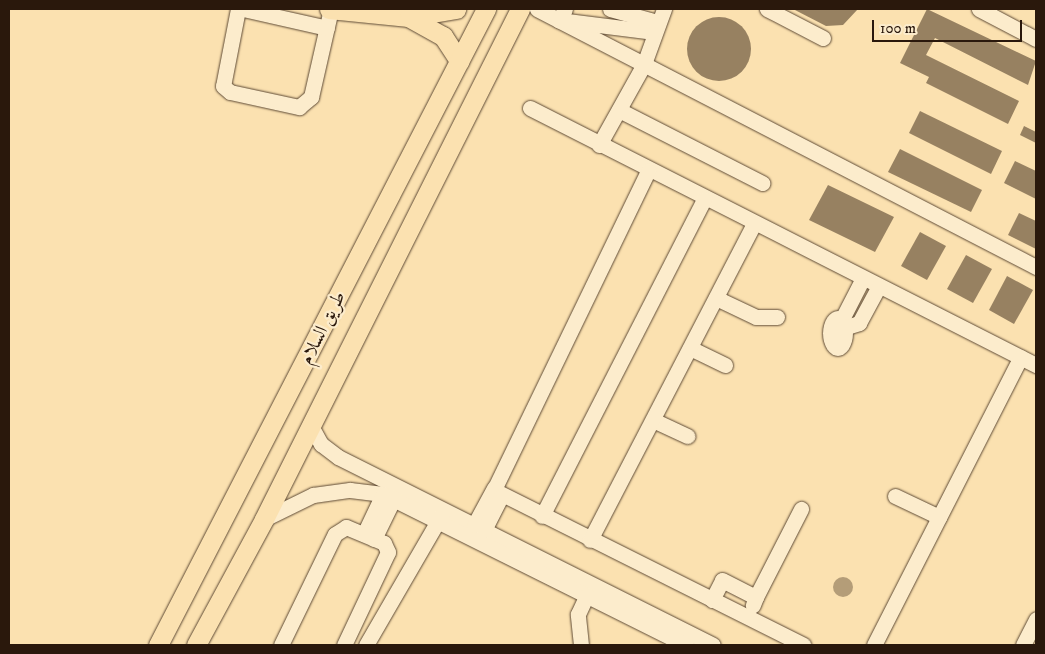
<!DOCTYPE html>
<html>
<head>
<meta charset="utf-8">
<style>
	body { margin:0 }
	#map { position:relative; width:1045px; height:654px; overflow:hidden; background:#fbe1b0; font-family:"IM FELL DW Pica",Amiri,serif }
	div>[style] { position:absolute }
	.water>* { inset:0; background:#b49d78 }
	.round { border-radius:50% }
	.building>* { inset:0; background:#978161 }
	.roads { filter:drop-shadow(0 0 1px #5e4a35) drop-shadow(0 0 1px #5e4a35) }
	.minor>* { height:15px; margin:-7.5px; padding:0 7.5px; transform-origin:7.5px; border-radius:7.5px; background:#fceccc }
	.minor>.ring { margin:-7.5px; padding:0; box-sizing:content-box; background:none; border:15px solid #fceccc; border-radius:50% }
	.major>* { height:19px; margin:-9.5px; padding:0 9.5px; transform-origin:9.5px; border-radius:9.5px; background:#fbe1b0 }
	span { translate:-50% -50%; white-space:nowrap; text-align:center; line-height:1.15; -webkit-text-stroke:4.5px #fceccc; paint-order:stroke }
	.street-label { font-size:19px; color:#2a180c }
	.frame { position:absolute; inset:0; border:10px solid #2a180c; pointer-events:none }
	.scale { position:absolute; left:872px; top:20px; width:150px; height:22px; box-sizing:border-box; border:2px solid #2a180c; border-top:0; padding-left:6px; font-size:15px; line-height:18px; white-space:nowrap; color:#2a180c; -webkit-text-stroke:4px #fceccc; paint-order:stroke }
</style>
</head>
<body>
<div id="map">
	<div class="water">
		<div class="round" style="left:833px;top:577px;width:20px;height:20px"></div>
	</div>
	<div class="building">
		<div style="clip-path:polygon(793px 9px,858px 9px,843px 25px,826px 26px)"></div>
		<div style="clip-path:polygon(927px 9px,1036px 61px,1028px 85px,935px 38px,926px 55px,1019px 101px,1008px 124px,926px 83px,929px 77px,900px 63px)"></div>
		<div class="round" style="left:687px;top:17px;width:64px;height:64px"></div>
		<div style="clip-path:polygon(920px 111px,1002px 151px,991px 174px,909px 133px)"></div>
		<div style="clip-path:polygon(1024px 126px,1036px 132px,1036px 143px,1020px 135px)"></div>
		<div style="clip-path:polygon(900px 149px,982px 190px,971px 212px,888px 172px)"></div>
		<div style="clip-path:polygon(1015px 161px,1036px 171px,1036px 199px,1004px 183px)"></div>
		<div style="clip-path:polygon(828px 185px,894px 217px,875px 252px,809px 220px)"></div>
		<div style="clip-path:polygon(1019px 213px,1036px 221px,1036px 249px,1008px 235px)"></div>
		<div style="clip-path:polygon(920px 232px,946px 246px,927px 280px,901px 266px)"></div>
		<div style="clip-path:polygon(966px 255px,992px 269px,973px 303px,947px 289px)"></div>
		<div style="clip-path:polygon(1007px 276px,1033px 290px,1014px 324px,989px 310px)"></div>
	</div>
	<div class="roads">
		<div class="minor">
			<div style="left:238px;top:9px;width:78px;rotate:101deg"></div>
			<div style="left:223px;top:86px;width:9px;rotate:41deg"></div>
			<div style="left:230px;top:92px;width:71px;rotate:12.3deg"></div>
			<div style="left:299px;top:107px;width:16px;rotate:-40deg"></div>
			<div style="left:311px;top:97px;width:90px;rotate:-77.2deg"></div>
			<div style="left:243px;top:9px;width:86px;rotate:12.7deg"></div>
			<div style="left:537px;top:9px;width:562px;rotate:27.34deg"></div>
			<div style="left:565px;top:9px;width:13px;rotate:119deg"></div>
			<div style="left:559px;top:20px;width:96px;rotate:7.2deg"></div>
			<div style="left:610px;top:9px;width:49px;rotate:15.5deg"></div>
			<div style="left:767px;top:9px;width:63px;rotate:27.4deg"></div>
			<div style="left:979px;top:9px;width:64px;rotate:27.8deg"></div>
			<div style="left:530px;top:108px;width:568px;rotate:26.93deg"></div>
			<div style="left:619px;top:110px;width:161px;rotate:27deg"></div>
			<div style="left:599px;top:145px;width:93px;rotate:-60.9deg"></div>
			<div style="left:644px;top:64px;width:59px;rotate:-70deg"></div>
			<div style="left:648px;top:171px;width:354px;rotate:115.8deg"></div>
			<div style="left:494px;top:490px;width:346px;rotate:26.6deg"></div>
			<div style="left:716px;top:298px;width:44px;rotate:25.4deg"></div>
			<div style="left:756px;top:317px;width:21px"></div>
			<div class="ring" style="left:830px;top:318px;width:-1px;height:-1px"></div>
			<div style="left:842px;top:319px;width:46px;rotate:-62.9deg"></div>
			<div style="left:843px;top:328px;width:17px;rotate:-17deg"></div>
			<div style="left:859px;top:323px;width:42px;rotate:-61.6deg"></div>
			<div style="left:690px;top:348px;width:39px;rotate:26deg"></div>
			<div style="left:653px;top:420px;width:38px;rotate:25deg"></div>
			<div style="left:311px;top:426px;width:21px;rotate:61deg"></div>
			<div style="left:321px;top:444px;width:21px;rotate:37deg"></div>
			<div style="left:338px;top:457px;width:419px;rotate:26.6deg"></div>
			<div style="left:895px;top:496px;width:49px;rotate:25.5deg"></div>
			<div style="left:542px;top:516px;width:356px;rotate:-62.9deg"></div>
			<div style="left:264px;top:519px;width:55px;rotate:-26.1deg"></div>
			<div style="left:313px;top:495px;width:37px;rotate:-8deg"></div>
			<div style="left:350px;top:490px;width:33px;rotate:7deg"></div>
			<div style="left:383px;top:494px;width:339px;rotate:26.5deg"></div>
			<div style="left:474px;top:525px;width:42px;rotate:-61.6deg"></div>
			<div style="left:484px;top:530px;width:38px;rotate:-63deg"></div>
			<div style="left:364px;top:534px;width:44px;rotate:-64.6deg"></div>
			<div style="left:374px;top:539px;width:46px;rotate:-64deg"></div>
			<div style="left:590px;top:540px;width:356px;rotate:-62.6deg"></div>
			<div style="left:756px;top:597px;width:99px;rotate:-62.9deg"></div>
			<div style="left:712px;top:600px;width:22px;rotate:-63deg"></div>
			<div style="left:722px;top:580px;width:38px;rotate:27deg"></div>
			<div style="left:756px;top:597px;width:9px;rotate:111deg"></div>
			<div style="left:281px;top:645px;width:123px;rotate:-64.1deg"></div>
			<div style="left:335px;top:534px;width:13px;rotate:-32deg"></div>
			<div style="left:346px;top:527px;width:41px;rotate:22.8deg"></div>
			<div style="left:384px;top:543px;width:10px;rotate:66deg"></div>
			<div style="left:388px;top:552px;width:103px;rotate:115.3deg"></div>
			<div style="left:366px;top:645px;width:154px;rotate:-59.9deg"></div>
			<div style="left:581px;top:645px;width:31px;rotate:-96deg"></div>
			<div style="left:578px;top:614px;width:21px;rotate:-65deg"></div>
			<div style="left:874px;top:645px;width:323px;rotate:-63deg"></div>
			<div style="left:1023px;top:645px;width:29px;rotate:-63deg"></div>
		</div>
		<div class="major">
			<div style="left:329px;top:9px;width:80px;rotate:5.7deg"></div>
			<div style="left:409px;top:17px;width:48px;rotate:-9.7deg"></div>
			<div style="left:410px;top:18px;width:38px;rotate:29deg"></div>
			<div style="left:443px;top:36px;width:30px;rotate:57deg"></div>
			<div style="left:158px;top:645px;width:716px;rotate:-62.72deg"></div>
			<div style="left:196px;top:645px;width:143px;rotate:-61.6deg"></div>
			<div style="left:264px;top:519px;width:571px;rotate:-63.35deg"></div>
		</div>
	</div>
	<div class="street-label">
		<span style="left:323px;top:328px;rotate:-63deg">طريق السلام</span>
	</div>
	<div class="frame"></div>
	<div class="scale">100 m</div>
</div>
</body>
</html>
